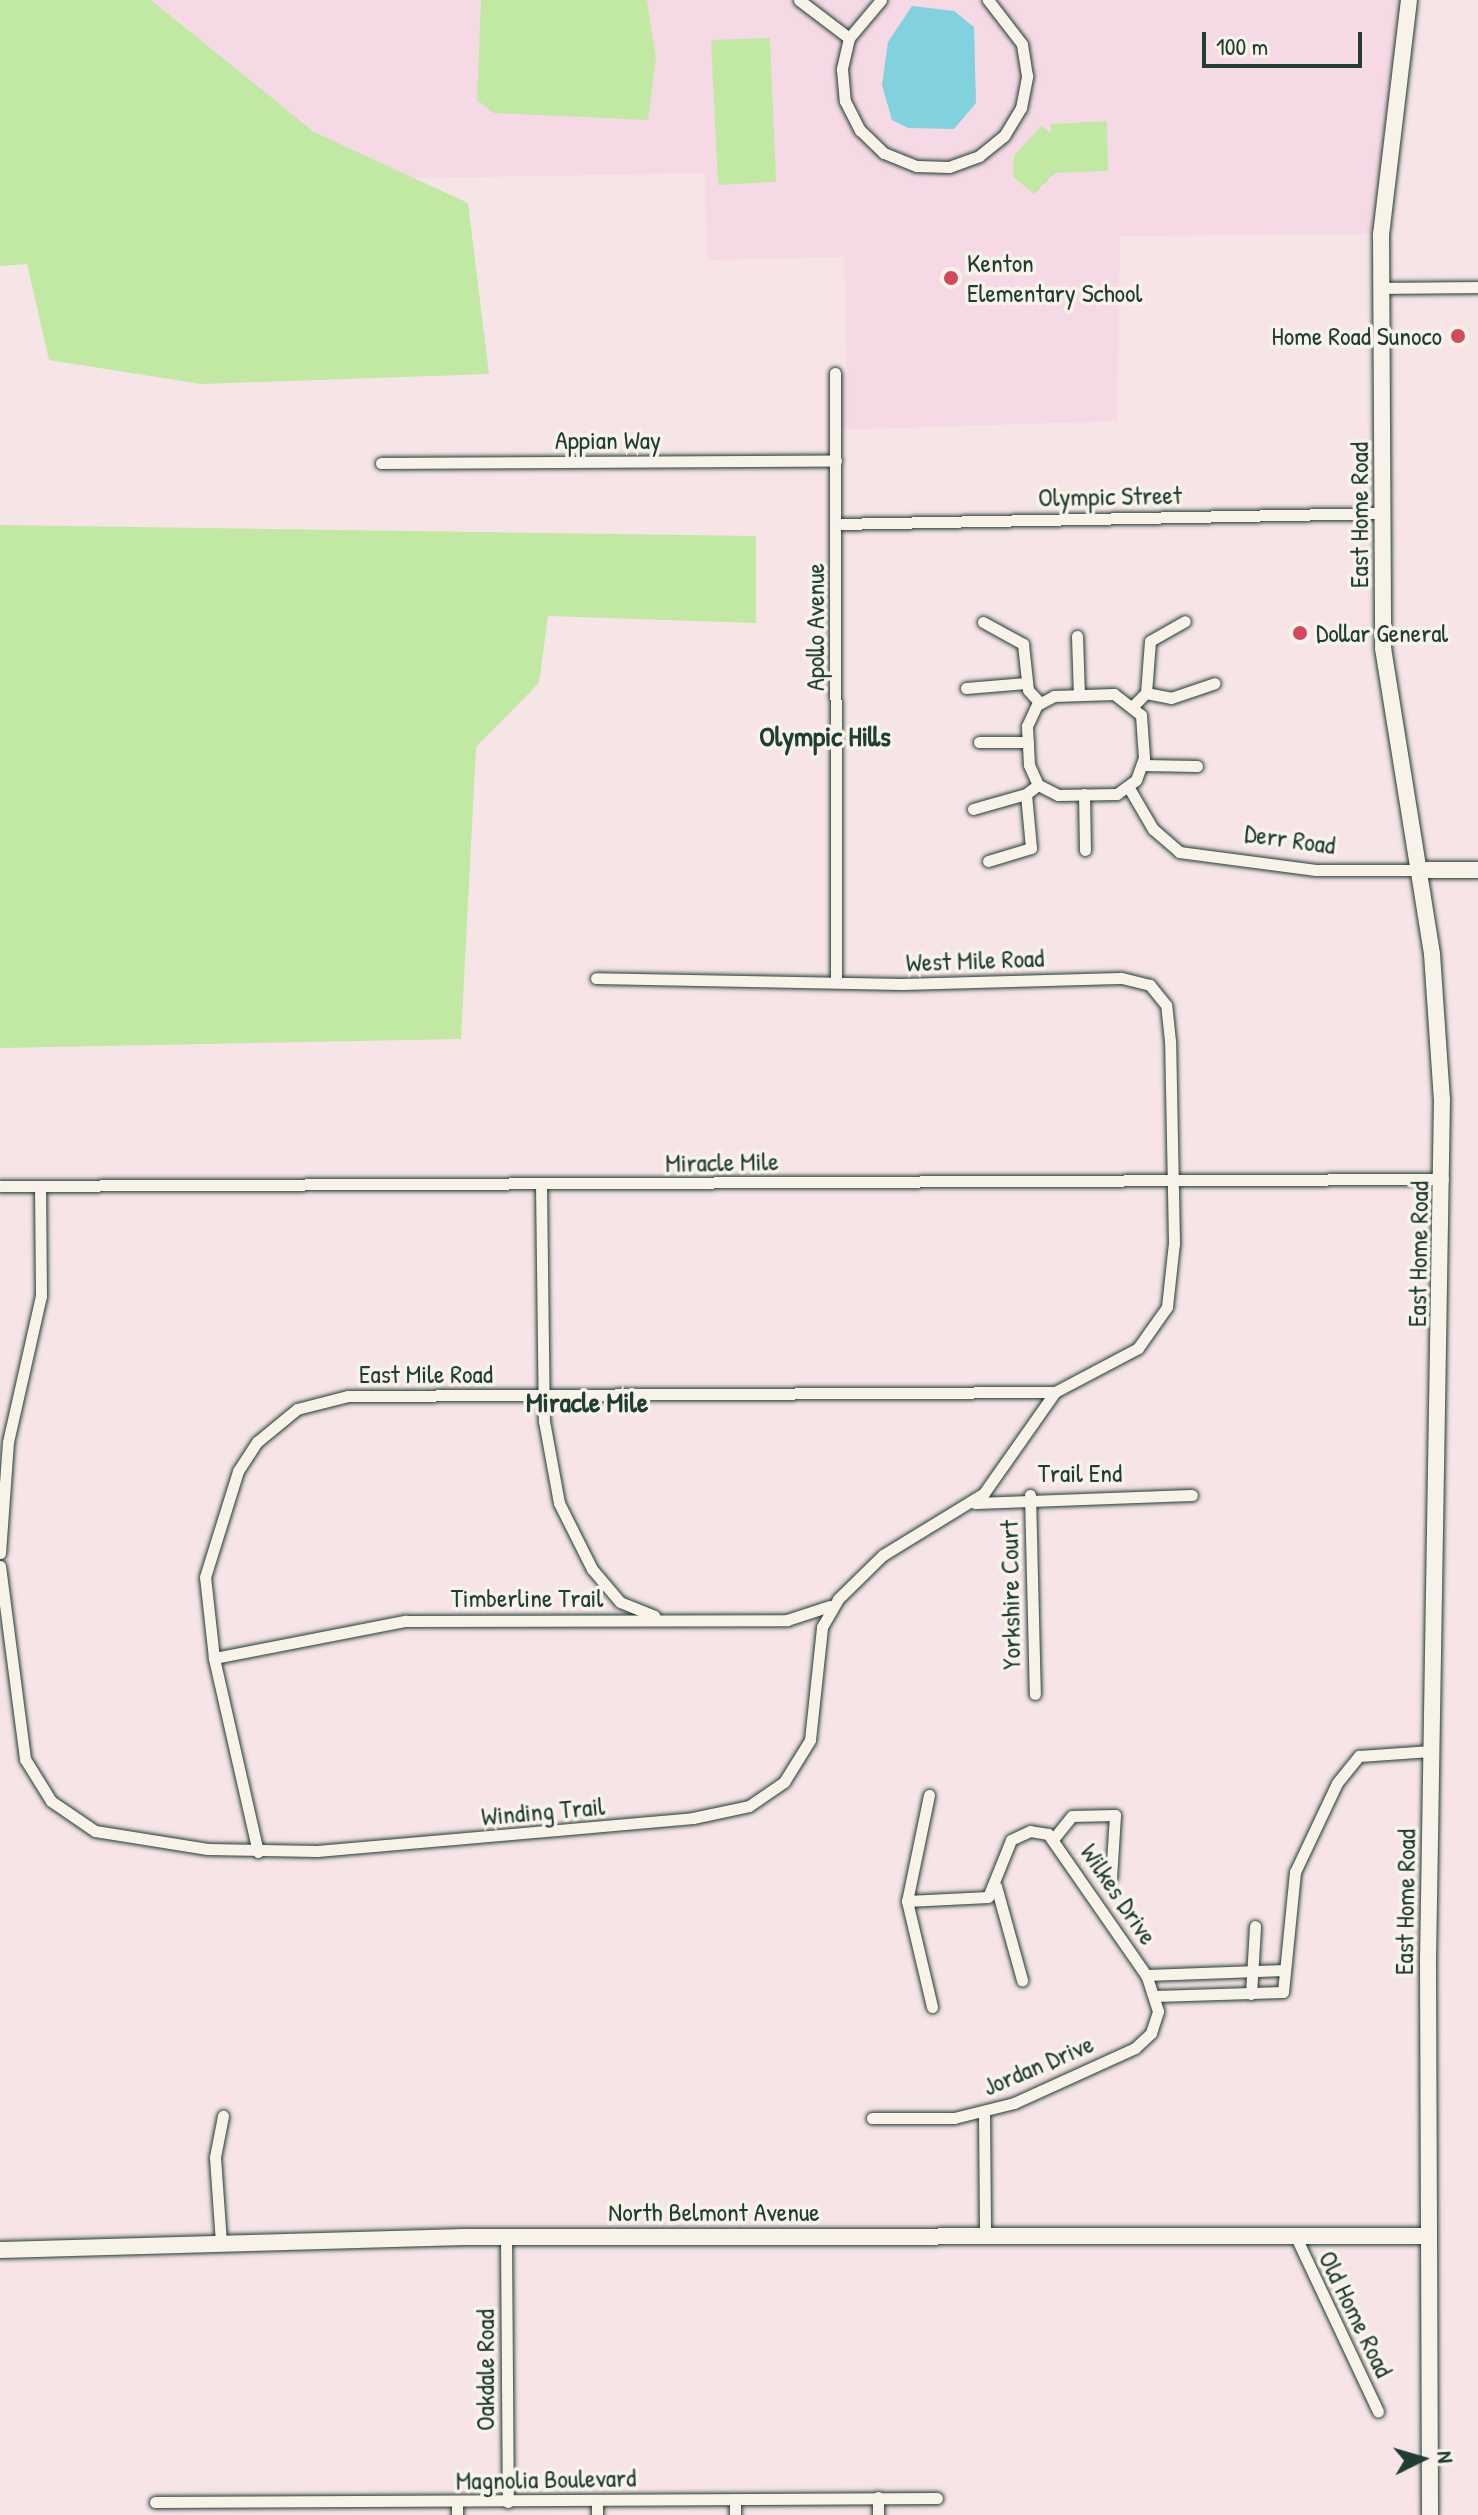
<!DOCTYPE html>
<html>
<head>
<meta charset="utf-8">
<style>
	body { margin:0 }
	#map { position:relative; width:1478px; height:2515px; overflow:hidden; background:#f6e4e7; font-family:"Patrick Hand",sans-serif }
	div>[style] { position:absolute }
	.built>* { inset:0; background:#f5dae6 }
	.green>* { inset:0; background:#c1e9a4 }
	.water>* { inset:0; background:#82d1de }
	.roads { filter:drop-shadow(0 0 2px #1f3d34) drop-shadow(0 0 2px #1f3d34) }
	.street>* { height:11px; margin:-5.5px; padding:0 5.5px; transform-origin:5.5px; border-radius:5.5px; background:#f7f3e8 }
	.secondary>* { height:16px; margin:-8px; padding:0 8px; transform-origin:8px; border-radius:8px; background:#f7f3e8 }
	.dots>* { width:22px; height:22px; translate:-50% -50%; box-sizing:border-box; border:4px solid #f7f3e8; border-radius:50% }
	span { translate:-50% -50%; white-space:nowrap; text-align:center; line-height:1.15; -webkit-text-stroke:7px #f7f3e8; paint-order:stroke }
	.poi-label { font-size:26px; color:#1f3d34 }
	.left { translate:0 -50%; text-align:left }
	.right { translate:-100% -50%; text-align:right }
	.street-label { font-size:26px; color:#1f3d34 }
	.neighbourhood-label { font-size:28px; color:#1f3d34; font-weight:700 }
	.north { position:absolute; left:1382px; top:2419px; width:80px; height:80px; -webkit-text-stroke:6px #f7f3e8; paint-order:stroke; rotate:85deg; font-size:22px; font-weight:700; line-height:32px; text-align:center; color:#1f3d34 }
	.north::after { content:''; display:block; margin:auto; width:28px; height:36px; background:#1f3d34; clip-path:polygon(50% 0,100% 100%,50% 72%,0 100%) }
	.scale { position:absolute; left:1202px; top:32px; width:160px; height:36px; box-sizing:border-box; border:4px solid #1f3d34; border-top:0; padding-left:10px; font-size:24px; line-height:28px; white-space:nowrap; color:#1f3d34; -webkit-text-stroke:6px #f7f3e8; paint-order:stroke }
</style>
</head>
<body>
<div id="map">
	<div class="built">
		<div style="clip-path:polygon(97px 0,1409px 0,1381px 234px,1120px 236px,1117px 421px,836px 430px,835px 373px,847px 372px,844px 257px,707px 260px,705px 173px,96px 184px)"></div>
	</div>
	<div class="green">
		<div style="clip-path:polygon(0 0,151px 0,314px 132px,468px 203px,489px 374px,201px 384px,49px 360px,27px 264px,0 266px)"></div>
		<div style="clip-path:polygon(481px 0,647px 0,656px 58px,648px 120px,494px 113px,477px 100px)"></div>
		<div style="clip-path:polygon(770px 38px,776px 182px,718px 185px,711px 40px)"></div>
		<div style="clip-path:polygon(1107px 121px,1108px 171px,1055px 173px,1034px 194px,1013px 177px,1014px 156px,1041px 126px,1051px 133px,1051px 124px)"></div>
		<div style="clip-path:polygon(0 525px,756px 536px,756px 623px,548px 616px,539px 683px,476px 747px,461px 1039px,0 1048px)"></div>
	</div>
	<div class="water">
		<div style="clip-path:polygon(912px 6px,954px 11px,974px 27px,976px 103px,954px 129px,908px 128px,892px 120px,882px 85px,888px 42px)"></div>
	</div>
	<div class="roads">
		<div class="street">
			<div style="left:799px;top:0;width:63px;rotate:37.2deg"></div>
			<div style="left:881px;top:0;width:50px;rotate:130.1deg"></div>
			<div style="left:849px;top:38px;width:32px;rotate:103deg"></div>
			<div style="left:842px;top:69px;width:32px;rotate:85deg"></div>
			<div style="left:845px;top:101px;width:33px;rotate:63deg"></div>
			<div style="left:860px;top:130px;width:33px;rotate:44deg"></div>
			<div style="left:884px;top:153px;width:35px;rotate:22deg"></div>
			<div style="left:917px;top:166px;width:32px;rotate:2deg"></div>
			<div style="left:949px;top:167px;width:32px;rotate:-20deg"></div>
			<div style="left:979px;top:156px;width:32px;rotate:-39deg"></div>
			<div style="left:1004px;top:136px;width:33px;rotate:-59deg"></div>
			<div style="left:1021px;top:108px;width:33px;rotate:-79deg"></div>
			<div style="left:1027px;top:76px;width:32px;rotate:-99deg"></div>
			<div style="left:1022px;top:44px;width:56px;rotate:-127.7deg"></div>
			<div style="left:1381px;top:288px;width:97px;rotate:-0.6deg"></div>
			<div style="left:835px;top:373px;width:605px;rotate:89.91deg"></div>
			<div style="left:381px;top:463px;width:455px;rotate:-0.3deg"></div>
			<div style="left:837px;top:524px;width:546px;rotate:-1.15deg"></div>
			<div style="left:983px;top:622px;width:46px;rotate:28.8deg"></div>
			<div style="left:1023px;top:644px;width:46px;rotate:83.8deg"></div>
			<div style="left:1028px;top:690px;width:18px;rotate:47deg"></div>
			<div style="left:1077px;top:636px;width:59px;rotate:88.1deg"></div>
			<div style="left:966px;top:688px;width:60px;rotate:-4.8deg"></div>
			<div style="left:1146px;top:693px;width:52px;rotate:-85.6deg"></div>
			<div style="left:1150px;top:641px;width:40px;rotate:-29.7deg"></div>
			<div style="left:1114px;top:694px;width:34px;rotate:38deg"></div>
			<div style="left:1141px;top:715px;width:43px;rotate:86deg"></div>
			<div style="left:1144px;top:758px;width:23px;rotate:110deg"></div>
			<div style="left:1136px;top:780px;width:24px;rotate:144deg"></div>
			<div style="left:1117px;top:794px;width:59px;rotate:179deg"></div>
			<div style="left:1058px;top:795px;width:22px;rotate:-153deg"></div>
			<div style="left:1038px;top:785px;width:22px;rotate:-114deg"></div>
			<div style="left:1029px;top:765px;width:39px;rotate:-93deg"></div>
			<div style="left:1027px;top:726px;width:23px;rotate:-65deg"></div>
			<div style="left:1037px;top:705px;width:19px;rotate:-28deg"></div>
			<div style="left:1054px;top:696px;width:60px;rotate:-1.9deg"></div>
			<div style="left:1134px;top:705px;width:17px;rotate:-45deg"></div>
			<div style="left:1146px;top:693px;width:25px;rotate:11deg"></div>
			<div style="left:1171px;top:698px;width:46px;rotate:-18.8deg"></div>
			<div style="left:979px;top:742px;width:49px"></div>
			<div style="left:1143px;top:765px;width:54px;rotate:1.1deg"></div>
			<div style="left:1129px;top:788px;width:48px;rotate:59.7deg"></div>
			<div style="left:1153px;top:829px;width:35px;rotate:41deg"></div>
			<div style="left:1179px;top:852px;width:138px;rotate:7.5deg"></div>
			<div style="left:1316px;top:870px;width:104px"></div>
			<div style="left:1084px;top:794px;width:56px;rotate:89deg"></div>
			<div style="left:973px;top:809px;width:55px;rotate:-15.8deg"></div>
			<div style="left:988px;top:861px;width:45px;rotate:-16.8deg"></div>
			<div style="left:1031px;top:848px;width:54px;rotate:-95.3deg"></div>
			<div style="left:1026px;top:794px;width:15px;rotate:-37deg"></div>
			<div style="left:541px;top:1183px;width:238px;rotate:89.3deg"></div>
			<div style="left:544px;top:1421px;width:83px;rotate:79.6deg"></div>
			<div style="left:559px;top:1503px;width:74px;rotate:63.4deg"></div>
			<div style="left:592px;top:1569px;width:43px;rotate:49.7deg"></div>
			<div style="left:620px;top:1602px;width:37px;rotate:22deg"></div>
			<div style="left:0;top:1186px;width:1443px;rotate:-0.28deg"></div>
			<div style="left:1030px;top:1495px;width:199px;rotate:88.6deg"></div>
			<div style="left:975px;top:1503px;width:217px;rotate:-2.1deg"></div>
			<div style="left:0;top:1553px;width:111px;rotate:-85.9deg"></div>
			<div style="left:8px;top:1442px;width:150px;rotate:-77.3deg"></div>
			<div style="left:41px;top:1296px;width:109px;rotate:-90.5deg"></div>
			<div style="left:0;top:1566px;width:195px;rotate:82.6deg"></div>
			<div style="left:25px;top:1759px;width:49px;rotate:58.2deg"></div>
			<div style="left:51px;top:1801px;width:53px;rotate:34.3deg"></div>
			<div style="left:95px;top:1831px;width:114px;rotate:9.1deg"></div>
			<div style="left:208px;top:1849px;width:109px;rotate:1.1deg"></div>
			<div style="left:317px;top:1851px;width:377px;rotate:-5deg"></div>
			<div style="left:693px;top:1818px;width:57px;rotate:-12.1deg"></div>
			<div style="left:749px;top:1806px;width:42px;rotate:-34.4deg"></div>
			<div style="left:784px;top:1782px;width:49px;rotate:-58.2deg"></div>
			<div style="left:810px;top:1740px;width:114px;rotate:-83.9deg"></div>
			<div style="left:822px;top:1627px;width:32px;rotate:-60deg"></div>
			<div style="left:838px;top:1599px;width:63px;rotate:-44.4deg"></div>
			<div style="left:883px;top:1555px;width:119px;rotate:-31.5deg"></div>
			<div style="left:984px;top:1493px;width:123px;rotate:-54.9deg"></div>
			<div style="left:214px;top:1658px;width:195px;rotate:-11deg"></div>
			<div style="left:405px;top:1621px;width:382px;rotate:-0.1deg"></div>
			<div style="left:787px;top:1620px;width:45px;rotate:-18deg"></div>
			<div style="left:929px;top:1795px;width:108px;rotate:101.7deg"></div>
			<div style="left:907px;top:1901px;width:109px;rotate:76.7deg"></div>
			<div style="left:1054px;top:1838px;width:28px;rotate:-51deg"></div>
			<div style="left:1072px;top:1816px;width:43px;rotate:-1.3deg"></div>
			<div style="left:1115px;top:1815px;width:63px;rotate:93.6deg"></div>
			<div style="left:258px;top:1852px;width:199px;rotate:-102.8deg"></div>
			<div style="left:214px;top:1658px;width:81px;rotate:-96.3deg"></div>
			<div style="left:205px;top:1577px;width:111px;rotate:-72.7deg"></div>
			<div style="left:238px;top:1471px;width:35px;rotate:-57deg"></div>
			<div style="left:257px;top:1442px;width:52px;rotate:-39.5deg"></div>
			<div style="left:297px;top:1409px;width:53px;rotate:-14.3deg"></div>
			<div style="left:348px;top:1396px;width:707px;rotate:-0.32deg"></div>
			<div style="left:1055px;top:1392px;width:94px;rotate:-27.9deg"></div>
			<div style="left:1138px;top:1348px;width:50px;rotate:-54.7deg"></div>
			<div style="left:1167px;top:1307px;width:64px;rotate:-83.8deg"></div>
			<div style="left:1174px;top:1243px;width:202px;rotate:-91.1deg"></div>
			<div style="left:1170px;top:1041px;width:36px;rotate:-96deg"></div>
			<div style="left:1166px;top:1005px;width:26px;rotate:-129deg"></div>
			<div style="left:1150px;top:985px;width:30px;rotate:-166deg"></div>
			<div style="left:1121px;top:978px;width:219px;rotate:178.4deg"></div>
			<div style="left:902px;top:984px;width:306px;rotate:-178.9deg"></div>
			<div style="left:996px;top:1886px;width:98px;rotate:74.5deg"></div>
			<div style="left:1146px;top:1975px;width:139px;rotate:-2.1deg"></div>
			<div style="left:1251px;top:1994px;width:68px;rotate:-86.6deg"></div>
			<div style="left:1155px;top:1996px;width:128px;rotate:-1.8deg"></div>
			<div style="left:1283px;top:1992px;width:121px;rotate:-84.3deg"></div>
			<div style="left:1295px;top:1872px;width:98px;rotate:-64.7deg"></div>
			<div style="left:1337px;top:1783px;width:35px;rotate:-51deg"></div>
			<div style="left:1359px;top:1756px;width:72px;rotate:-4deg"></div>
			<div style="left:984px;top:2113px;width:121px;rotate:89.5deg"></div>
			<div style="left:872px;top:2118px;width:82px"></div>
			<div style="left:954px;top:2118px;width:62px;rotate:-14deg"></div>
			<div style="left:1014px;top:2103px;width:133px;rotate:-24.4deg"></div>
			<div style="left:1135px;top:2048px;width:22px;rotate:-43deg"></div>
			<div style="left:1151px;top:2033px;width:23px;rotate:-72deg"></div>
			<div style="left:1158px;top:2011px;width:38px;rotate:-108deg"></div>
			<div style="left:1146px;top:1975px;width:172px;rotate:-124.8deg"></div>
			<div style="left:1048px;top:1834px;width:18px;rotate:-171deg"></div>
			<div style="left:1030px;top:1831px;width:21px;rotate:155deg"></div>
			<div style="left:1011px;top:1840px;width:61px;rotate:112deg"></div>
			<div style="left:988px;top:1897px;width:81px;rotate:177.2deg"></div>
			<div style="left:1295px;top:2235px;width:195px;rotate:64.8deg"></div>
			<div style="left:506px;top:2237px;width:265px;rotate:89.6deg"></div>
			<div style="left:221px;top:2243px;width:86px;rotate:-94deg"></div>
			<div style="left:215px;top:2157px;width:42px;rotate:-79deg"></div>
			<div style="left:735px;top:2499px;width:16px;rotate:90deg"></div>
			<div style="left:155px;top:2502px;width:782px;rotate:-0.29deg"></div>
			<div style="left:457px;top:2502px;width:13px;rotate:90deg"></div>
			<div style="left:597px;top:2502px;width:13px;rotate:90deg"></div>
			<div style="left:878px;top:2515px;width:18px;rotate:-90deg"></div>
		</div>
		<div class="secondary">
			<div style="left:1409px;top:0;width:236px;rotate:96.8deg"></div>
			<div style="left:1381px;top:234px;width:414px;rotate:89.7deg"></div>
			<div style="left:1383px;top:648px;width:310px;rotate:80.9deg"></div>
			<div style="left:1432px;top:954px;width:145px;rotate:86.1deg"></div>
			<div style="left:1442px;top:1099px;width:862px;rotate:90.93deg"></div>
			<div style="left:1428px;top:1961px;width:554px;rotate:89.79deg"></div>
			<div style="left:1420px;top:870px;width:58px"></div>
			<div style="left:0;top:2250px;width:465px;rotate:-1.6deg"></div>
			<div style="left:465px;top:2237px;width:963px;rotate:-0.06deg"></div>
		</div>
	</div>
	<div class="dots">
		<div style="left:951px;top:278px;background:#d1495b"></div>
		<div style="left:1458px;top:336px;background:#d1495b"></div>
		<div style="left:1300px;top:633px;background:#d1495b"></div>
	</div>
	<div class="poi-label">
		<span class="left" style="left:967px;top:278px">Kenton<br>Elementary School</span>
		<span class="right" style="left:1442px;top:336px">Home Road Sunoco</span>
		<span class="left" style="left:1316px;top:633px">Dollar General</span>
	</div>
	<div class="street-label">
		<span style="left:608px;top:440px">Appian Way</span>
		<span style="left:1110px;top:496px;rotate:-1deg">Olympic Street</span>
		<span style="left:1359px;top:515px;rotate:-90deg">East Home Road</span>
		<span style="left:815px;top:627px;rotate:-90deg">Apollo Avenue</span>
		<span style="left:1290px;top:839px;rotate:8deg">Derr Road</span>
		<span style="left:975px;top:960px;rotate:-2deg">West Mile Road</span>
		<span style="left:722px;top:1162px;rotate:-1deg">Miracle Mile</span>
		<span style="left:1418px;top:1254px;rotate:-89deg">East Home Road</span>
		<span style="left:426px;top:1374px">East Mile Road</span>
		<span style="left:1080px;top:1473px">Trail End</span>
		<span style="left:1010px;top:1595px;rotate:-91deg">Yorkshire Court</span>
		<span style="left:527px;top:1598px">Timberline Trail</span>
		<span style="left:543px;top:1811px;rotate:-5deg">Winding Trail</span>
		<span style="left:1119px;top:1894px;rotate:56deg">Wilkes Drive</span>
		<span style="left:1405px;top:1902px;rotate:-89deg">East Home Road</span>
		<span style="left:1038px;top:2065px;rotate:-23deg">Jordan Drive</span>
		<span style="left:714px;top:2212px">North Belmont Avenue</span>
		<span style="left:1356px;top:2314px;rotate:64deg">Old Home Road</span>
		<span style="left:485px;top:2370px;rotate:-90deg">Oakdale Road</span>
		<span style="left:546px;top:2479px;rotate:-1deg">Magnolia Boulevard</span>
	</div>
	<div class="neighbourhood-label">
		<span style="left:825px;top:736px">Olympic Hills</span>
		<span style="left:587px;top:1402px">Miracle Mile</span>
	</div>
	<div class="north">N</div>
	<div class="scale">100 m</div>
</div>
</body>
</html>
